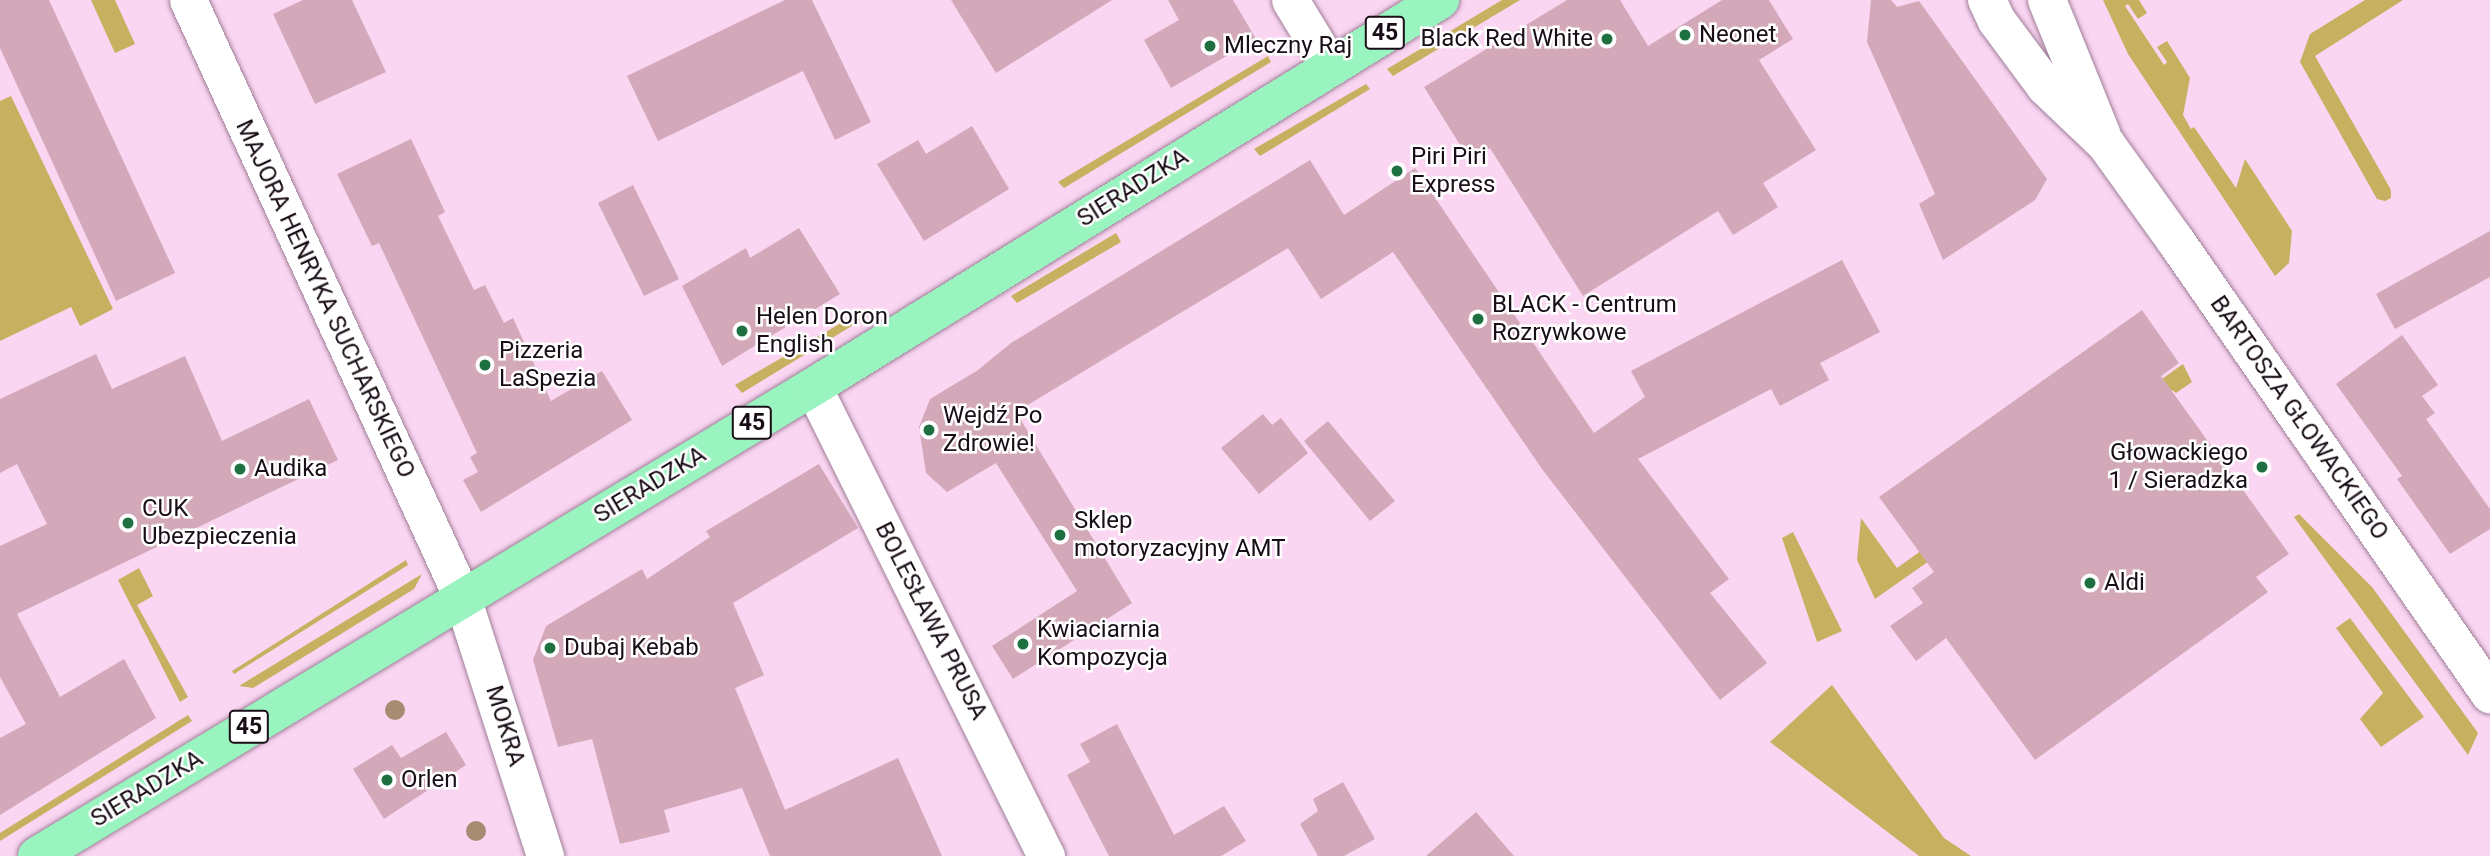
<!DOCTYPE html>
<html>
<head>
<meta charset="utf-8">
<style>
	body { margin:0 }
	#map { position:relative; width:2490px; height:856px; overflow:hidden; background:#fad6f2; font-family:Roboto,sans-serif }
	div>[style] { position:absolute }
	.green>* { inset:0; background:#c7b060 }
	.building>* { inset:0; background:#d3a9b9 }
	.roads { filter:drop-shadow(0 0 2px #9f7e98) drop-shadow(0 0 2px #9f7e98) }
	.street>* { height:37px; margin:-18.5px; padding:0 18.5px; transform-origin:18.5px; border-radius:18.5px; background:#fff }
	.secondary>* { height:38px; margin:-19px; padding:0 19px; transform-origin:19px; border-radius:19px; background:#fff }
	.primary>* { height:38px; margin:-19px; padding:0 19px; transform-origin:19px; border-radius:19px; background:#9af4bf }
	.trees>* { width:20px; height:20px; margin:-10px; border-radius:50%; background:#a58c72 }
	.dots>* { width:19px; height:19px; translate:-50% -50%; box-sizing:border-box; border:4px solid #fff; border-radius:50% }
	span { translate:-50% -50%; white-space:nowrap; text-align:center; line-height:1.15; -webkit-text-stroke:5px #fff; paint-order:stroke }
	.shield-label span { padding:2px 5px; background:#fff; border:2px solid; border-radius:5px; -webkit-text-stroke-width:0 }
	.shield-label { font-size:23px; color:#190d17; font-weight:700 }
	.poi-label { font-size:24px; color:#190d17 }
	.left { translate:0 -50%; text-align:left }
	.right { translate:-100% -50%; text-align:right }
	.street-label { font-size:24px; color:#190d17 }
</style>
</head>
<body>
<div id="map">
	<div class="green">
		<div style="clip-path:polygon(91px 0,115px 0,135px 44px,115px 53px)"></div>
		<div style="clip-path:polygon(1502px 0,1520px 0,1393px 76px,1387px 69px)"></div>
		<div style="clip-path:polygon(2103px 0,2139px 0,2147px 13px,2138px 19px,2128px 4px,2125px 6px,2164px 65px,2167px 62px,2157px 47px,2167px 41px,2190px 78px,2183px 115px,2191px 129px,2194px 127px,2236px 188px,2245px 159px,2292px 231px,2289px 263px,2275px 276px,2128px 54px)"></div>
		<div style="clip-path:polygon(2365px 0,2403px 0,2315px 56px,2391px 190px,2391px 198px,2385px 201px,2377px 199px,2300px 62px,2310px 34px)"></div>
		<div style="clip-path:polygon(1268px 56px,1271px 62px,1064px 188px,1058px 182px)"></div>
		<div style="clip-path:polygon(1366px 84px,1370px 89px,1260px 156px,1254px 149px)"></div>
		<div style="clip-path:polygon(11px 96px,113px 309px,80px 326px,71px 307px,0 341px,0 101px)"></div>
		<div style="clip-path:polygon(1116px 233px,1121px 242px,1017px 303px,1011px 296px)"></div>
		<div style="clip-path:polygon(865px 309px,868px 316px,742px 393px,735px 385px)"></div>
		<div style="clip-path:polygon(2183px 364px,2192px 382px,2176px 393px,2172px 390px,1875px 599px,1857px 560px,1861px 518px,1897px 568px)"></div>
		<div style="clip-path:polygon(2299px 514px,2372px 587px,2478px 733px,2468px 755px,2294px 517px)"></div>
		<div style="clip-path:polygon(1793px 532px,1842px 631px,1817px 642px,1782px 538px)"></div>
		<div style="clip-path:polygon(406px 560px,408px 565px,234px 674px,232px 671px)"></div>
		<div style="clip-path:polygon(139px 568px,153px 596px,137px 605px,188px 697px,180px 702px,118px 580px)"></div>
		<div style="clip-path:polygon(422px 574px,414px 589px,253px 688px,239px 686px)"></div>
		<div style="clip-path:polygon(2350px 618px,2424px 717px,2381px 747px,2360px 719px,2383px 693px,2336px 628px)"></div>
		<div style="clip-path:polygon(1832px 685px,1944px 838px,1971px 856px,1919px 856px,1770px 742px)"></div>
		<div style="clip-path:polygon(188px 715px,192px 721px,0 841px,0 833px)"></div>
	</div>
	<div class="building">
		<div style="clip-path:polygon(0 0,49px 0,175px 273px,116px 301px,0 48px)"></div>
		<div style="clip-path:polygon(303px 0,352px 0,386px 72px,315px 104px,273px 14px)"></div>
		<div style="clip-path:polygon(785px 0,812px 0,871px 122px,835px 140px,803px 71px,658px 141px,627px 76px)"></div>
		<div style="clip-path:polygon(951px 0,1112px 0,996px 73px)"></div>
		<div style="clip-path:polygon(1168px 0,1233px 0,1256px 39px,1171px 88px,1144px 40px,1179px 20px)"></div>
		<div style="clip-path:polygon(1567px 0,1620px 0,1648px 46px,1722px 0,1769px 0,1793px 39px,1759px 60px,1816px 150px,1763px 183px,1778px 207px,1733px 235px,1718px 211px,1583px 296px,1490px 148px,1470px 161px,1424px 87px)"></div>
		<div style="clip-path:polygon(1871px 0,1891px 0,1897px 7px,1919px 1px,2047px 179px,2035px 200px,1943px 260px,1919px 204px,1935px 194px,1867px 42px)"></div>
		<div style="clip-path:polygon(972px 126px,1009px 189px,924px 241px,877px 164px,918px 140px,926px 154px)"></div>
		<div style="clip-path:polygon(411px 139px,445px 212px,438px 216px,474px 290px,485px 285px,504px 323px,513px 318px,551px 401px,602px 371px,632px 420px,481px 512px,463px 480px,478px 472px,470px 457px,477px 453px,379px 243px,372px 246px,337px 174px)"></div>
		<div style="clip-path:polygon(1310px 160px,1344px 215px,1415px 168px,1594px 433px,1645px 397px,1631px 371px,1842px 260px,1880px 332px,1820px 363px,1829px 380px,1780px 406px,1771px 389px,1638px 459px,1729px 579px,1710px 593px,1767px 663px,1720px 700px,1542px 469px,1393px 252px,1321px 299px,1288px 248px,1016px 412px,1132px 603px,1013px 679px,992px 646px,1077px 591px,996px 463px,947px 492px,926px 473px,919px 427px,930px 399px,978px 370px,1011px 343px)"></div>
		<div style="clip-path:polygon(633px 185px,679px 279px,644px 296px,598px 203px)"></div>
		<div style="clip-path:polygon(799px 228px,840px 294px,722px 366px,682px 286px,746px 248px,750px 258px)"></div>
		<div style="clip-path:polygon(2490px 231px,2490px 277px,2395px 329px,2376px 294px)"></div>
		<div style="clip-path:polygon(2142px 310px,2179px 363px,2161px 376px,2289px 554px,2256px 577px,2268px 592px,2035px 760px,1946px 638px,1916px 661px,1890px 626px,1923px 603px,1912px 588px,1934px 572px,1879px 497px)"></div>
		<div style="clip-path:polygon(2402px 335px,2438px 385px,2422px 396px,2435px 413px,2426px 419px,2490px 509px,2490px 529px,2450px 554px,2397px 479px,2402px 476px,2336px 384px)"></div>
		<div style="clip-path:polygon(96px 354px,112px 389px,185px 356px,222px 441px,309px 399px,338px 460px,17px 614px,60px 697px,124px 659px,156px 718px,0 815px,0 738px,26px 724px,0 677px,0 546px,47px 524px,17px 464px,0 473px,0 399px)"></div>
		<div style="clip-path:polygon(1263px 414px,1272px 425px,1281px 418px,1308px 453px,1259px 494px,1221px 448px)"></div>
		<div style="clip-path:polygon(1328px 421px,1395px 501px,1370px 521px,1304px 441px)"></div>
		<div style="clip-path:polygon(819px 464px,858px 528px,733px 603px,764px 675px,735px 688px,785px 810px,898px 758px,942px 856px,770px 856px,742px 788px,664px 810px,670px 832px,620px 844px,592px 739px,558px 747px,533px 660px,546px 626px,642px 569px,647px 579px,710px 537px,706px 531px)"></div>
		<div style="clip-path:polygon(1117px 724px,1174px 835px,1224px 806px,1246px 841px,1221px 856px,1109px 856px,1067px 775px,1090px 762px,1080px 744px)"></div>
		<div style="clip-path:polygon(446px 732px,466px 765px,384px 819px,353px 769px,392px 745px,401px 758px)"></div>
		<div style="clip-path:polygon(1343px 782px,1375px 839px,1344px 856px,1318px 856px,1300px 824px,1318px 811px,1313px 799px)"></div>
		<div style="clip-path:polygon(1476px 812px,1514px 856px,1426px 856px)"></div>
	</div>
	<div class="roads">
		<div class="street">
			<div style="left:188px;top:0;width:657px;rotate:65.35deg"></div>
			<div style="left:462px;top:597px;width:272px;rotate:72.2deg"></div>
			<div style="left:1290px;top:0;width:77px;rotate:58.8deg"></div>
			<div style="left:813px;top:387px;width:524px;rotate:63.58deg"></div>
		</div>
		<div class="secondary">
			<div style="left:1987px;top:0;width:23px;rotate:65deg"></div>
			<div style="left:1997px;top:21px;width:82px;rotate:53.4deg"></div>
			<div style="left:2046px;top:87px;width:83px;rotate:43.5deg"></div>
			<div style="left:2106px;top:144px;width:118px;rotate:54.3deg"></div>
			<div style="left:2175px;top:240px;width:553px;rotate:55.25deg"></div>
			<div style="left:2047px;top:0;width:144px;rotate:67.9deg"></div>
		</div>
		<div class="primary">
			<div style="left:37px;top:856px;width:907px;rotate:-31.15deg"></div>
			<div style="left:813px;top:387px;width:737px;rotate:-31.68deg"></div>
		</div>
	</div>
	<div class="trees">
		<div style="left:395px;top:710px"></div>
		<div style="left:476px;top:831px"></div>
	</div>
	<div class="dots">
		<div style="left:1685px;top:35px;background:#1e7041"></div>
		<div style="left:1607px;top:39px;background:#1e7041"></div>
		<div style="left:1210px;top:46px;background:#1e7041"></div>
		<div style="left:1397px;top:171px;background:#1e7041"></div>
		<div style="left:1478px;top:319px;background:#1e7041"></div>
		<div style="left:742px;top:331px;background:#1e7041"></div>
		<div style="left:485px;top:365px;background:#1e7041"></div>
		<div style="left:929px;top:430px;background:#1e7041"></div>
		<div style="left:2262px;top:467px;background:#1e7041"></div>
		<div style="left:240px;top:469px;background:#1e7041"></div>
		<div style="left:128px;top:523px;background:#1e7041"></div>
		<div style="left:1060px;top:535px;background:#1e7041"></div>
		<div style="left:2090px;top:583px;background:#1e7041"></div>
		<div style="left:1023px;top:644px;background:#1e7041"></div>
		<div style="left:550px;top:648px;background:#1e7041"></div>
		<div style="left:387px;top:780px;background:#1e7041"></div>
	</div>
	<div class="shield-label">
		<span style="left:1385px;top:33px">45</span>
		<span style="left:752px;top:423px">45</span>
		<span style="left:249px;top:727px">45</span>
	</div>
	<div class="poi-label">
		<span class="left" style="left:1699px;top:35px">Neonet</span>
		<span class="right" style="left:1593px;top:39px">Black Red White</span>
		<span class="left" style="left:1224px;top:46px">Mleczny Raj</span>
		<span class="left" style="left:1411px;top:171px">Piri Piri<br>Express</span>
		<span class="left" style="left:1492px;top:319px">BLACK - Centrum<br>Rozrywkowe</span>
		<span class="left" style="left:756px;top:331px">Helen Doron<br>English</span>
		<span class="left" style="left:499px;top:365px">Pizzeria<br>LaSpezia</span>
		<span class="left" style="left:943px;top:430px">Wejdź Po<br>Zdrowie!</span>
		<span class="right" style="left:2248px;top:467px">Głowackiego<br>1 / Sieradzka</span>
		<span class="left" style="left:254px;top:469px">Audika</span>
		<span class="left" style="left:142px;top:523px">CUK<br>Ubezpieczenia</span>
		<span class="left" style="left:1074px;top:535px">Sklep<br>motoryzacyjny AMT</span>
		<span class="left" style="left:2104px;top:583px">Aldi</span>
		<span class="left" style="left:1037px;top:644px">Kwiaciarnia<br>Kompozycja</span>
		<span class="left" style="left:564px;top:648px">Dubaj Kebab</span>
		<span class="left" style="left:401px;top:780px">Orlen</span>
	</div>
	<div class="street-label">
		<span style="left:1133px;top:188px;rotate:-32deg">SIERADZKA</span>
		<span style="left:325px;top:299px;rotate:65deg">MAJORA HENRYKA SUCHARSKIEGO</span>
		<span style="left:2299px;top:418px;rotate:55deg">BARTOSZA GŁOWACKIEGO</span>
		<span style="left:650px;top:485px;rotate:-31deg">SIERADZKA</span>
		<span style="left:931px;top:621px;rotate:63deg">BOLESŁAWA PRUSA</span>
		<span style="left:505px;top:726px;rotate:73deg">MOKRA</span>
		<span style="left:147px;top:789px;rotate:-31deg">SIERADZKA</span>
	</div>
</div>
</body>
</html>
